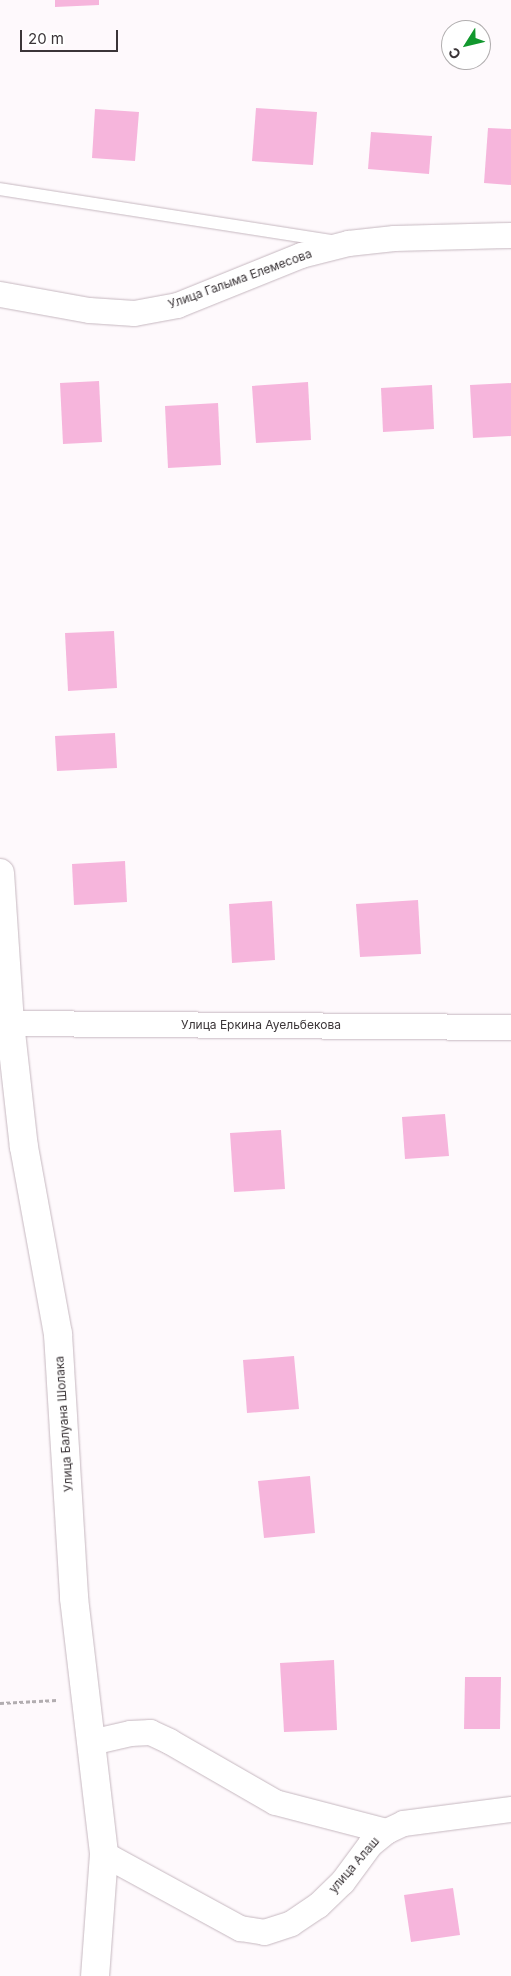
<!DOCTYPE html>
<html>
<head>
<meta charset="utf-8">
<style>
	body { margin:0 }
	#map { position:relative; width:511px; height:1976px; overflow:hidden; background:#fef9fc; font-family:Inter,sans-serif }
	div>[style] { position:absolute }
	.building>* { inset:0; background:#f6b5dc }
	.path>* { height:3px; margin-top:-1.5px; transform-origin:0; background:repeating-linear-gradient(90deg,#b2adb0 0 4px,transparent 0 6.5px) }
	.roads { filter:drop-shadow(0 0 1px #c6b8c0) drop-shadow(0 0 1px #c6b8c0) }
	.service>* { height:12px; margin:-6px; padding:0 6px; transform-origin:6px; border-radius:6px; background:#fff }
	.minor>* { height:25px; margin:-12.5px; padding:0 12.5px; transform-origin:12.5px; border-radius:12.5px; background:#fff }
	.tertiary>* { height:28px; margin:-14px; padding:0 14px; transform-origin:14px; border-radius:14px; background:#fff }
	span { translate:-50% -50%; white-space:nowrap; text-align:center; line-height:1.15; -webkit-text-stroke:5px #fff; paint-order:stroke }
	.street-label { font-size:12px; color:#3b3538 }
	.north { position:absolute; left:441px; top:20px; width:50px; height:50px; box-sizing:border-box; background:#fff; border:1px solid #b1aeaf; border-radius:50%; rotate:234deg; font-size:14px; font-weight:700; line-height:20px; text-align:center; color:#3b3538 }
	.north::after { content:''; display:block; margin:auto; width:18px; height:22px; background:#12982e; clip-path:polygon(50% 0,100% 100%,50% 72%,0 100%) }
	.scale { position:absolute; left:20px; top:30px; width:98px; height:22px; box-sizing:border-box; border:2px solid #3b3538; border-top:0; padding-left:6px; font-size:15px; line-height:18px; white-space:nowrap; color:#3b3538; -webkit-text-stroke:4px #fff; paint-order:stroke }
</style>
</head>
<body>
<div id="map">
	<div class="building">
		<div style="clip-path:polygon(55px 0,99px 0,99px 5px,55px 7px)"></div>
		<div style="clip-path:polygon(256px 108px,317px 112px,313px 165px,252px 161px)"></div>
		<div style="clip-path:polygon(95px 109px,139px 112px,135px 161px,92px 158px)"></div>
		<div style="clip-path:polygon(488px 128px,511px 129px,511px 185px,484px 183px)"></div>
		<div style="clip-path:polygon(371px 132px,432px 136px,429px 174px,368px 169px)"></div>
		<div style="clip-path:polygon(99px 381px,102px 442px,63px 444px,60px 383px)"></div>
		<div style="clip-path:polygon(308px 382px,311px 440px,256px 443px,252px 386px)"></div>
		<div style="clip-path:polygon(511px 383px,511px 436px,473px 438px,470px 385px)"></div>
		<div style="clip-path:polygon(432px 385px,434px 429px,383px 432px,381px 388px)"></div>
		<div style="clip-path:polygon(218px 403px,221px 465px,168px 468px,165px 406px)"></div>
		<div style="clip-path:polygon(114px 631px,117px 688px,68px 691px,65px 633px)"></div>
		<div style="clip-path:polygon(115px 733px,117px 768px,57px 771px,55px 736px)"></div>
		<div style="clip-path:polygon(125px 861px,127px 902px,74px 905px,72px 864px)"></div>
		<div style="clip-path:polygon(418px 900px,421px 954px,360px 957px,356px 904px)"></div>
		<div style="clip-path:polygon(272px 901px,275px 960px,232px 963px,229px 904px)"></div>
		<div style="clip-path:polygon(445px 1114px,449px 1156px,405px 1159px,402px 1117px)"></div>
		<div style="clip-path:polygon(281px 1130px,285px 1189px,234px 1192px,230px 1133px)"></div>
		<div style="clip-path:polygon(294px 1356px,299px 1409px,247px 1413px,243px 1360px)"></div>
		<div style="clip-path:polygon(310px 1476px,315px 1533px,264px 1538px,258px 1481px)"></div>
		<div style="clip-path:polygon(334px 1660px,337px 1730px,284px 1732px,280px 1663px)"></div>
		<div style="clip-path:polygon(465px 1677px,501px 1677px,500px 1729px,464px 1729px)"></div>
		<div style="clip-path:polygon(453px 1888px,460px 1935px,411px 1942px,404px 1895px)"></div>
	</div>
	<div class="path">
		<div style="left:0;top:1703px;width:57px;rotate:-3deg"></div>
	</div>
	<div class="roads">
		<div class="service">
			<div style="left:0;top:189px;width:337px;rotate:8.9deg"></div>
		</div>
		<div class="minor">
			<div style="left:0;top:294px;width:90px;rotate:10.2deg"></div>
			<div style="left:89px;top:310px;width:45px;rotate:3.8deg"></div>
			<div style="left:134px;top:313px;width:44px;rotate:-10.5deg"></div>
			<div style="left:177px;top:305px;width:134px;rotate:-22deg"></div>
			<div style="left:301px;top:255px;width:49px;rotate:-14.3deg"></div>
			<div style="left:348px;top:243px;width:46px;rotate:-6.2deg"></div>
			<div style="left:394px;top:238px;width:117px;rotate:-1.5deg"></div>
			<div style="left:10px;top:1023px;width:501px;rotate:0.46deg"></div>
			<div style="left:91px;top:1742px;width:40px;rotate:-13deg"></div>
			<div style="left:130px;top:1733px;width:20px;rotate:-3deg"></div>
			<div style="left:150px;top:1732px;width:21px;rotate:25deg"></div>
			<div style="left:169px;top:1741px;width:122px;rotate:29.9deg"></div>
			<div style="left:275px;top:1802px;width:115px;rotate:14.6deg"></div>
			<div style="left:104px;top:1854px;width:155px;rotate:28.6deg"></div>
			<div style="left:240px;top:1928px;width:24px;rotate:9deg"></div>
			<div style="left:264px;top:1932px;width:28px;rotate:-18deg"></div>
			<div style="left:291px;top:1923px;width:32px;rotate:-34deg"></div>
			<div style="left:318px;top:1905px;width:33px;rotate:-44deg"></div>
			<div style="left:342px;top:1882px;width:47px;rotate:-53.6deg"></div>
			<div style="left:370px;top:1844px;width:21px;rotate:-39deg"></div>
			<div style="left:386px;top:1831px;width:19px;rotate:-25deg"></div>
			<div style="left:403px;top:1823px;width:109px;rotate:-7.4deg"></div>
		</div>
		<div class="tertiary">
			<div style="left:0;top:873px;width:150px;rotate:86.2deg"></div>
			<div style="left:10px;top:1023px;width:125px;rotate:83.6deg"></div>
			<div style="left:24px;top:1147px;width:190px;rotate:79.7deg"></div>
			<div style="left:58px;top:1334px;width:264px;rotate:86.5deg"></div>
			<div style="left:74px;top:1598px;width:258px;rotate:83.3deg"></div>
			<div style="left:104px;top:1854px;width:122px;rotate:94.2deg"></div>
		</div>
	</div>
	<div class="street-label">
		<span style="left:240px;top:279px;rotate:-20deg">Улица Галыма Елемесова</span>
		<span style="left:261px;top:1025px">Улица Еркина Ауельбекова</span>
		<span style="left:64px;top:1424px;rotate:-94deg">Улица Балуана Шолака</span>
		<span style="left:354px;top:1865px;rotate:-49deg">улица Алаш</span>
	</div>
	<div class="north">С</div>
	<div class="scale">20 m</div>
</div>
</body>
</html>
